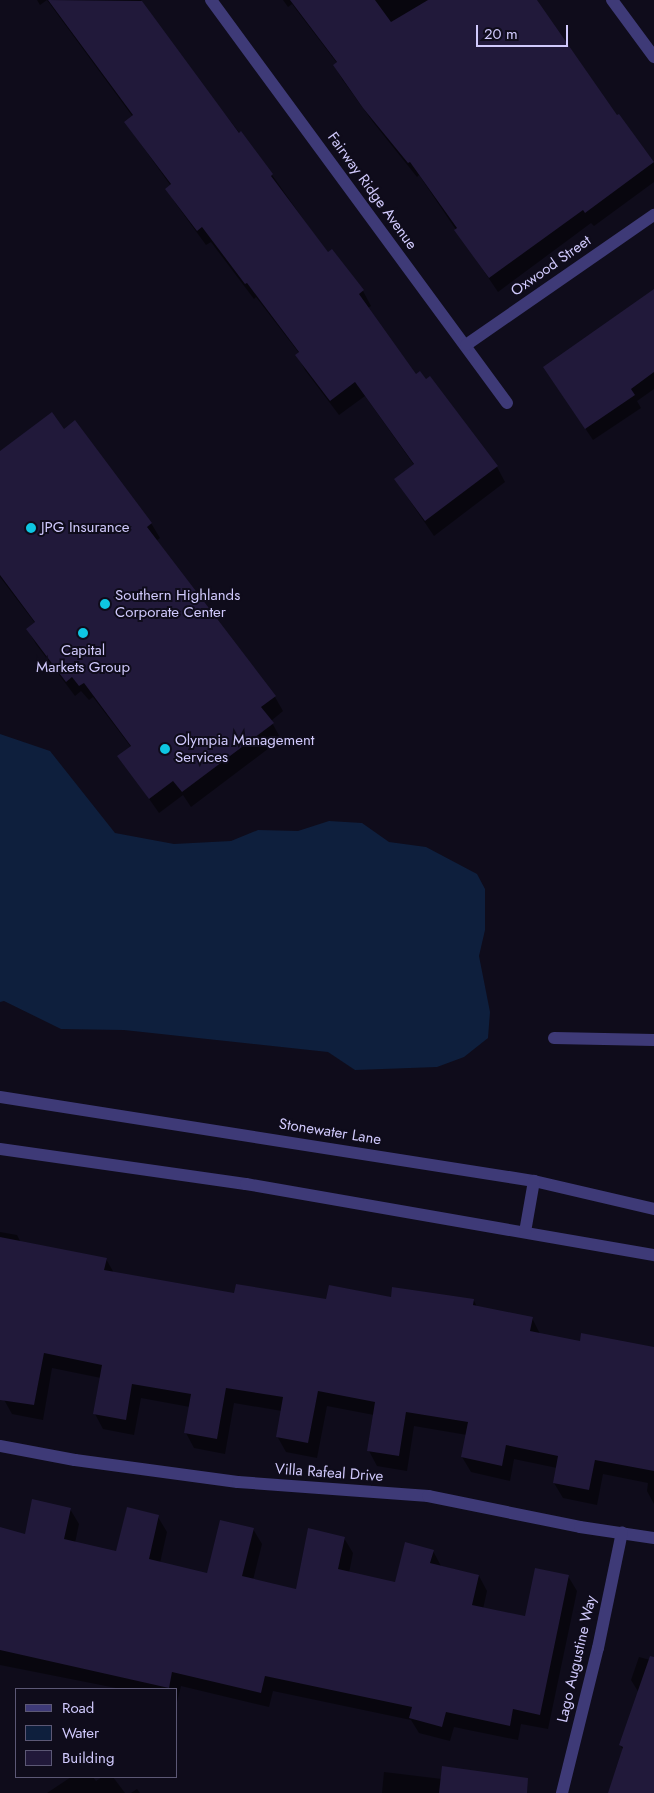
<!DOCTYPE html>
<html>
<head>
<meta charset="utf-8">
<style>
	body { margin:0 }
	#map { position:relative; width:654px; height:1793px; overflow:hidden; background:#0f0c1b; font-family:Jost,sans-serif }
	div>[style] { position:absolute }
	.water>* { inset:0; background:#0e1f3d }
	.shadow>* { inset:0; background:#0007 }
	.building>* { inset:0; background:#21193a }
	.minor>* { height:12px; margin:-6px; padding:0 6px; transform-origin:6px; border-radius:6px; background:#3e3a77 }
	.dots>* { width:14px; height:14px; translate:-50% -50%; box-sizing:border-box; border:2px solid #0f0c1b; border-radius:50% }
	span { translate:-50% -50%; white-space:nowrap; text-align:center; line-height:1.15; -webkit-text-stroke:4px #0f0c1b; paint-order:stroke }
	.street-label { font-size:15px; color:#d0c9fc }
	.poi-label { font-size:15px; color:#d0c9fc }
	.left { translate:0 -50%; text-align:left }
	.legend { position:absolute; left:15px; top:1688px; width:162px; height:90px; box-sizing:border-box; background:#0f0c1b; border:1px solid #5c5875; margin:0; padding:6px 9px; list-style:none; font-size:15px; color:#d0c9fc }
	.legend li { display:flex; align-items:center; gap:10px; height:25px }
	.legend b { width:25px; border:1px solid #5c5875 }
	.scale { position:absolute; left:476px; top:25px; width:92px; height:22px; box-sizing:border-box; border:2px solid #d0c9fc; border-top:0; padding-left:6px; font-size:15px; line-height:18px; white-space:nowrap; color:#d0c9fc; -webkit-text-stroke:4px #0f0c1b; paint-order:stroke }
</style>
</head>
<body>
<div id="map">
	<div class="water">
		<div style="clip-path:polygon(0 734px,50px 751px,115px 833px,174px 844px,231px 841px,258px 830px,298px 831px,329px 821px,362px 823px,389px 842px,426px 847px,477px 874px,485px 889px,485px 930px,479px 956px,490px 1012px,488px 1038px,464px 1057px,437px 1067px,355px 1070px,328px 1052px,124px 1030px,61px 1029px,4px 1001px,0 1002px)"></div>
	</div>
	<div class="shadow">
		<div style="clip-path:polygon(37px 0,141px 0,189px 68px,272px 175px,328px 254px,363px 291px,371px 306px,368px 308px,416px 376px,425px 381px,430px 378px,497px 467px,505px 482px,434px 536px,395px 479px,414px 465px,365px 396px,339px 415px,305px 370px,297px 355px,299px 353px,256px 297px,254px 299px,211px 242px,206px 245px,176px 204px,167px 189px,171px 186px,125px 122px,133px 117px,47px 0,40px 5px)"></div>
		<div style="clip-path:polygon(283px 0,533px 0,617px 117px,619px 116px,654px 162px,654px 182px,594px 226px,591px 223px,498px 292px,419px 175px,417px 177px,373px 122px,342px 79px,334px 65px,337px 63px,292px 4px,288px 7px)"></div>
		<div style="clip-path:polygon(654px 292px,654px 389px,637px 401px,641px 408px,593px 440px,552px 379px)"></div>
		<div style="clip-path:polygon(64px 430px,151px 523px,160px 538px,156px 541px,275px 697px,283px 711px,271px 721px,281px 739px,191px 807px,183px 795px,159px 813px,119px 756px,131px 747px,93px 697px,89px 700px,81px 691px,75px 696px,36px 644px,27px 629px,35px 623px,0 577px,0 453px)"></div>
		<div style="clip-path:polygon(0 1232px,17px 1235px,21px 1243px,106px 1259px,114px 1273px,235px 1295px,327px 1300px,392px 1299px,474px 1301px,477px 1307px,532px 1318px,540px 1334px,581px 1342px,654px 1348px,654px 1504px,647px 1491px,648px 1483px,603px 1474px,597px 1505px,563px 1498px,554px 1483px,557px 1468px,514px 1459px,510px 1481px,471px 1472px,462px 1457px,467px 1435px,414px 1426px,407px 1471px,377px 1466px,369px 1451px,374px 1415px,327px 1406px,317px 1458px,286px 1452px,277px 1436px,282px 1411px,234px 1403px,225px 1454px,194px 1448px,186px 1433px,190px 1407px,141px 1398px,134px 1435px,103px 1429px,95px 1414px,101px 1378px,52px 1368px,43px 1420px,12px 1414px,3px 1398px,0 1356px)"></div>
		<div style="clip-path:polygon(70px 1509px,79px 1524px,75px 1543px,117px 1552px,158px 1517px,167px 1532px,160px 1563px,208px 1575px,253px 1529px,262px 1544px,253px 1580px,297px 1590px,344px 1538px,353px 1553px,349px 1573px,395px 1583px,433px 1551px,441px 1566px,479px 1576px,487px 1591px,483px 1609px,526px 1618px,568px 1576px,577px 1591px,548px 1729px,521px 1724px,518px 1740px,454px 1727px,450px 1741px,419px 1733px,411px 1720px,273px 1691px,269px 1707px,181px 1686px,177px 1702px,176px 1689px,121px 1689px,0 1665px,0 1529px,26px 1535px)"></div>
		<div style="clip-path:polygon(639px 1657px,654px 1661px,654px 1793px,609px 1793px,623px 1750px,620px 1745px,639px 1693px,631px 1680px)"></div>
		<div style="clip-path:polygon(384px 1772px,442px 1779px,523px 1793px,382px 1793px)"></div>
		<div style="clip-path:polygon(71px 1777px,93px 1777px,96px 1781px,102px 1777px,113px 1777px,125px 1793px,47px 1793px)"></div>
		<div style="clip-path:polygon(137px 1789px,140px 1793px,131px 1793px)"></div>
	</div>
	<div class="building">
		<div style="clip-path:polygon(48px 0,142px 1px,239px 133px,241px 131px,273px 174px,271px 176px,328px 252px,332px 249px,364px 290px,359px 294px,416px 374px,420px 371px,426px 379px,430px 376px,498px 466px,425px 521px,394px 479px,414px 464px,355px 382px,330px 401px,295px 355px,299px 352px,247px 283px,245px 284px,202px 227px,197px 231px,165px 189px,171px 184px,124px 122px,133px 115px)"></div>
		<div style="clip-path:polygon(290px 0,375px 0,391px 22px,428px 0,537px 0,617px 115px,619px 114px,654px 162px,585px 213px,583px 210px,489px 278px,454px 230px,457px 228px,410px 162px,408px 163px,363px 108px,333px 65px,337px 62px)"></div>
		<div style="clip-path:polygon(654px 289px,654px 372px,631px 389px,635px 395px,585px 429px,543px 367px)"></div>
		<div style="clip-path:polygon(52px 412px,64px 429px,75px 420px,152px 523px,147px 527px,276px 696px,261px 707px,274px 723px,182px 792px,173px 781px,149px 799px,117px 756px,131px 746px,84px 683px,79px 686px,72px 677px,66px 682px,26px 629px,35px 622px,0 575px,0 451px)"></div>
		<div style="clip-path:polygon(0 1237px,107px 1258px,104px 1270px,234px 1293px,236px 1284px,326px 1299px,329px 1285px,391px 1297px,392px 1287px,474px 1299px,473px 1305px,533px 1317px,530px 1331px,580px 1341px,581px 1333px,654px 1347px,654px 1471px,595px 1460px,589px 1490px,553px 1483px,558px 1456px,506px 1445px,502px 1466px,461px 1457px,468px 1422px,406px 1412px,399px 1456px,367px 1451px,375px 1402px,318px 1391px,308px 1443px,276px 1437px,283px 1397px,226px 1388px,217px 1439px,184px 1433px,191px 1394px,132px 1384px,126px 1420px,93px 1414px,102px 1365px,44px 1353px,34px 1405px,0 1400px)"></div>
		<div style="clip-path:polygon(32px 1499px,71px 1508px,64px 1539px,116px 1551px,127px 1507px,159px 1515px,149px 1559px,207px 1573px,220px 1520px,254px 1528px,242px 1576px,296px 1589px,308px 1528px,345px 1537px,338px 1569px,395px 1582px,405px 1542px,434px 1550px,430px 1563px,479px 1575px,472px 1605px,525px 1616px,535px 1568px,569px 1575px,540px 1715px,513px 1709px,510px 1726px,446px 1712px,442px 1727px,409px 1718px,412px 1707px,265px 1676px,261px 1693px,172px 1672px,169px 1688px,0 1650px,0 1527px,25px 1534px)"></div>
		<div style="clip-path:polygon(650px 1656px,654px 1657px,654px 1793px,608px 1793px,623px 1747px,619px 1745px)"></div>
		<div style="clip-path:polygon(442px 1766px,528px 1778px,527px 1793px,439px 1793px)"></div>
	</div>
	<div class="minor">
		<div style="left:211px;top:0;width:500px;rotate:53.7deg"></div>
		<div style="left:612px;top:0;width:71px;rotate:53.6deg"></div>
		<div style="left:466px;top:345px;width:229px;rotate:-34.7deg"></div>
		<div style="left:554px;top:1038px;width:100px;rotate:1.1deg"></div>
		<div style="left:0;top:1097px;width:541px;rotate:8.94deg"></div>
		<div style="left:534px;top:1181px;width:123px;rotate:13.1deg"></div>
		<div style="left:0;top:1149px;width:248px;rotate:8.1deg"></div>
		<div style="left:246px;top:1184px;width:414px;rotate:9.9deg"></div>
		<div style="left:525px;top:1232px;width:52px;rotate:-80deg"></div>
		<div style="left:0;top:1446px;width:76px;rotate:10.6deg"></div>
		<div style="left:75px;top:1460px;width:164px;rotate:7.7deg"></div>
		<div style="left:238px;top:1482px;width:191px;rotate:4.2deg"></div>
		<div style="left:428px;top:1496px;width:155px;rotate:11.5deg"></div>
		<div style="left:580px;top:1527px;width:75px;rotate:8.5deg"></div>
		<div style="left:562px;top:1793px;width:149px;rotate:-76.1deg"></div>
		<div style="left:598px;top:1648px;width:118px;rotate:-78.3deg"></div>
	</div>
	<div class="dots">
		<div style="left:31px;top:528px;background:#0ec6e2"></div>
		<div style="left:105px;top:604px;background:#0ec6e2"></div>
		<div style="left:83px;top:633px;background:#0ec6e2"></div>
		<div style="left:165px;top:749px;background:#0ec6e2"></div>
	</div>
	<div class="street-label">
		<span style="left:372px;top:191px;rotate:54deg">Fairway Ridge Avenue</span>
		<span style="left:551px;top:266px;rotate:-35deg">Oxwood Street</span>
		<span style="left:330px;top:1132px;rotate:9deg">Stonewater Lane</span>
		<span style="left:329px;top:1473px;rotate:4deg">Villa Rafeal Drive</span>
		<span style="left:577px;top:1659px;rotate:-77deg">Lago Augustine Way</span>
	</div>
	<div class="poi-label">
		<span class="left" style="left:41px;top:528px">JPG Insurance</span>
		<span class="left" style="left:115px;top:604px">Southern Highlands<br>Corporate Center</span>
		<span style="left:83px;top:659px">Capital<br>Markets Group</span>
		<span class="left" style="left:175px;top:749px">Olympia Management<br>Services</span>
	</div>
	<ul class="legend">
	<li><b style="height:6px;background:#3e3a77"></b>Road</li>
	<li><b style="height:14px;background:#0e1f3d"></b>Water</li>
	<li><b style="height:14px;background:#21193a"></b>Building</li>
	</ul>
	<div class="scale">20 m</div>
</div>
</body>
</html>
